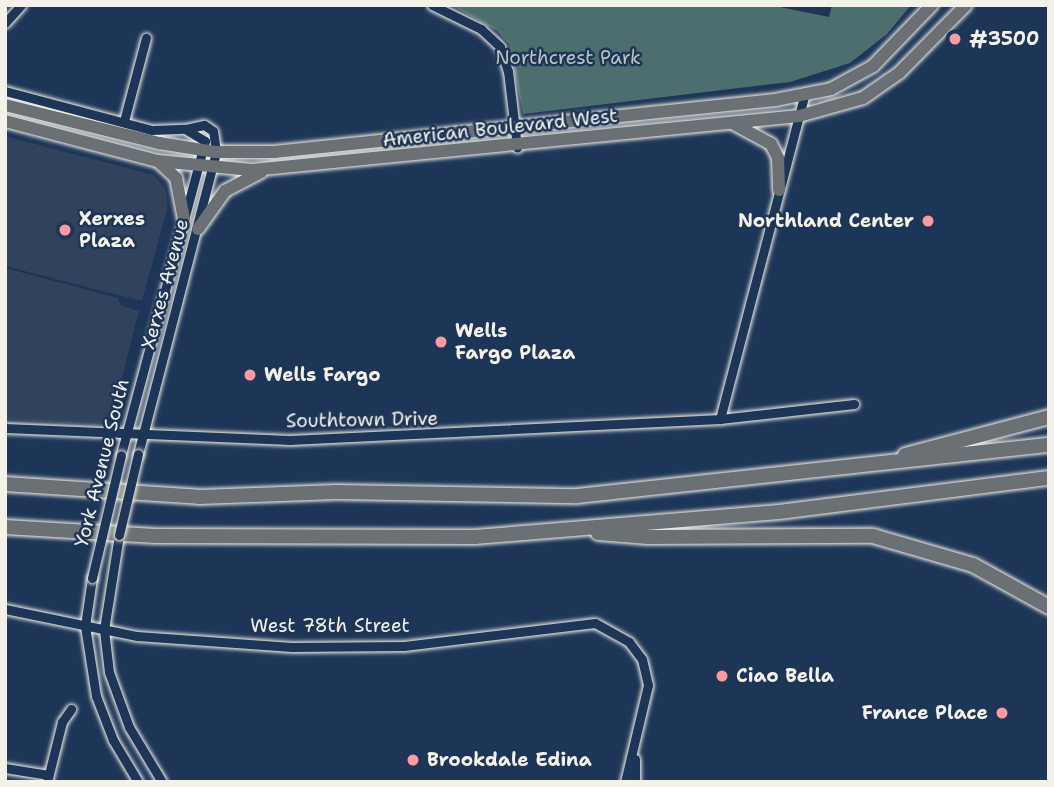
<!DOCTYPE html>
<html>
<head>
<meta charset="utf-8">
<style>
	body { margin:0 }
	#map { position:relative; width:1054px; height:787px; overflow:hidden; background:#1d3557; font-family:"Shantell Sans",sans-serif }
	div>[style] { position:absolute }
	.built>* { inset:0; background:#31425d }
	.green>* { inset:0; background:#4d6e6e }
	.roads { filter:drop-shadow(0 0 2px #f4f1e8) drop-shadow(0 0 2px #f4f1e8) }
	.minor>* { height:9px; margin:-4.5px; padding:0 4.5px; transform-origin:4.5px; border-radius:4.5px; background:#1d3557 }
	.major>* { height:12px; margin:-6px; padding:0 6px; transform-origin:6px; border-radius:6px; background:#6a7074 }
	.highway>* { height:14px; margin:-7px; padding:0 7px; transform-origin:7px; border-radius:7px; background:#6a7074 }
	.bridges { filter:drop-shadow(0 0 2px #f4f1e8) drop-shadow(0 0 2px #f4f1e8) }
	.minor-bridge>* { height:9px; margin:-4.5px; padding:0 4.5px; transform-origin:4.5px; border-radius:4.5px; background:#1d3557 }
	.dots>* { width:19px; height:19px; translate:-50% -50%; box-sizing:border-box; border:4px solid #1d3557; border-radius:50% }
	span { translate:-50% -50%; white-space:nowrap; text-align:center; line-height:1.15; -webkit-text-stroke:5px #1d3557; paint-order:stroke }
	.poi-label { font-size:19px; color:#f4f1e8; font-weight:700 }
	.left { translate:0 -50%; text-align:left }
	.right { translate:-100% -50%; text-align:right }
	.park-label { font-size:19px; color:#bac3bd }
	.street-label { font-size:19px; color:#f4f1e8 }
	.frame { position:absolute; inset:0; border:7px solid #f4f1e8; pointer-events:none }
</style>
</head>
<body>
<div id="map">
	<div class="built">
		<div style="clip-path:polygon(5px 136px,154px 175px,165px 188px,168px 206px,142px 301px,5px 266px)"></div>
		<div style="clip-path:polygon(5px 268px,118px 298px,121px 306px,139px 311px,112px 416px,98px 425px,5px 419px)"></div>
	</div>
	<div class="green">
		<div style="clip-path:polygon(451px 5px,770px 5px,829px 17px,832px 5px,911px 5px,887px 34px,850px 63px,790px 82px,523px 114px,509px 44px,497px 31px)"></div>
	</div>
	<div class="roads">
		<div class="minor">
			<div style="left:432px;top:5px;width:55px;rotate:26.1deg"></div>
			<div style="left:481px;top:29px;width:26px;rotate:43deg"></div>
			<div style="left:500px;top:47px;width:25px;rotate:72deg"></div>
			<div style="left:508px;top:71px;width:77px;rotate:83.2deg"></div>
			<div style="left:5px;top:23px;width:24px;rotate:-48deg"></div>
			<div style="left:5px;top:91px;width:152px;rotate:14.9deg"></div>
			<div style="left:152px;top:130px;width:33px;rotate:-2deg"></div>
			<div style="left:185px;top:129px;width:23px;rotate:31deg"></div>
			<div style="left:205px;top:141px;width:325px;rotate:105deg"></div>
			<div style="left:124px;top:121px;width:86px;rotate:-75.2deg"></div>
			<div style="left:720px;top:419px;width:135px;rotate:-6.4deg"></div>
			<div style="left:5px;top:428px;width:285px;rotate:2.4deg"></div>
			<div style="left:290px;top:440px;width:431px;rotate:-2.8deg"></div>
			<div style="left:720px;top:419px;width:334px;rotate:-75.4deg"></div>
			<div style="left:138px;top:454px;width:312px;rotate:-75.5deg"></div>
			<div style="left:216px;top:152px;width:21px;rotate:-98deg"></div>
			<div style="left:213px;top:131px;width:11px;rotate:-146deg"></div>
			<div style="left:204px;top:125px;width:19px;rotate:168deg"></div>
			<div style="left:119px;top:535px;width:96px;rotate:99deg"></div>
			<div style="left:104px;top:630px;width:42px;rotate:83.2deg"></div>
			<div style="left:109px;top:672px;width:59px;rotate:70deg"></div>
			<div style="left:129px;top:727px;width:64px;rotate:59deg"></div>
			<div style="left:92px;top:578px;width:49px;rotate:98.3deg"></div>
			<div style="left:85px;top:626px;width:71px;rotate:81.1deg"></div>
			<div style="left:96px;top:696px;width:47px;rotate:68.9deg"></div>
			<div style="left:113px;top:740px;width:49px;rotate:59.2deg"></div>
			<div style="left:5px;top:609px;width:135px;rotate:11.6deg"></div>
			<div style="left:137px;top:636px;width:155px;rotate:4.1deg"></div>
			<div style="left:292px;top:647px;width:112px;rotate:-0.5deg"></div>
			<div style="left:404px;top:646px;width:192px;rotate:-6.9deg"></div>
			<div style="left:595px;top:623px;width:39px;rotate:29deg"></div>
			<div style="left:629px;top:642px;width:21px;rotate:53deg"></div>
			<div style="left:642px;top:659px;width:27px;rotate:77deg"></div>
			<div style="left:648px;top:685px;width:100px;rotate:103.3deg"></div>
			<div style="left:5px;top:768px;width:44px;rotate:9.2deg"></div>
			<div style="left:47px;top:782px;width:62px;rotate:-76deg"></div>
			<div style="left:62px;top:722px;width:16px;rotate:-55deg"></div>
			<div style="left:635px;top:782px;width:23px;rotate:-90deg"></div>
		</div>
		<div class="major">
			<div style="left:5px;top:105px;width:159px;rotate:13.9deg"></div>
			<div style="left:159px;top:143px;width:58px;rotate:9deg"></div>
			<div style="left:216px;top:152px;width:58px"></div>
			<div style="left:274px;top:152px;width:504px;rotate:-5.93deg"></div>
			<div style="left:775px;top:100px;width:57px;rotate:-11.1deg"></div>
			<div style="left:831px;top:89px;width:48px;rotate:-28.7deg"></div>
			<div style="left:873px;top:66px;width:85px;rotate:-46deg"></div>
			<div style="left:5px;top:121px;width:158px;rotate:14.7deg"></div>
			<div style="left:158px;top:161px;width:94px;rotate:5.5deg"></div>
			<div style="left:252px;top:170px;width:550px;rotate:-5.64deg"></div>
			<div style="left:799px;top:116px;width:66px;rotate:-15.7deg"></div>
			<div style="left:863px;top:98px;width:44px;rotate:-34.8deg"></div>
			<div style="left:899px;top:73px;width:95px;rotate:-45.4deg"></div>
			<div style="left:734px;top:124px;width:42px;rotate:28.4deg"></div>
			<div style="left:771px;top:144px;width:16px;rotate:63deg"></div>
			<div style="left:778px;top:158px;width:32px;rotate:88deg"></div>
			<div style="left:158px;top:161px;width:25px;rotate:43deg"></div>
			<div style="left:176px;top:178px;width:42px;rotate:79deg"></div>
			<div style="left:198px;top:229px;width:47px;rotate:-54.6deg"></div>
			<div style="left:225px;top:191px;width:41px;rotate:-27.8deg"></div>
		</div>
		<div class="highway">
			<div style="left:905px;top:455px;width:149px;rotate:-14.8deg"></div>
			<div style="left:5px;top:484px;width:194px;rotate:3.8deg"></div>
			<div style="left:199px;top:497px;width:138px;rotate:-2.1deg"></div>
			<div style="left:337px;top:492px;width:240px;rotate:1deg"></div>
			<div style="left:577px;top:496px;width:475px;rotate:-6.2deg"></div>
			<div style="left:5px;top:527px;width:151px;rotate:3.4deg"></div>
			<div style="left:156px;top:536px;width:319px;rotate:0.2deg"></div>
			<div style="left:475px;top:537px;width:305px;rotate:-4.7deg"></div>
			<div style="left:779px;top:512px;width:272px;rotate:-7.2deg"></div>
			<div style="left:598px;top:533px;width:50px;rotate:4.6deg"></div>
			<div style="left:648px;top:537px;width:225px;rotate:-0.3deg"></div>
			<div style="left:873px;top:536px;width:104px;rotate:16.2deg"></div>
			<div style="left:973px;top:565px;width:87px;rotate:28.9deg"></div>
		</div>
	</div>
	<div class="bridges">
		<div class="minor-bridge">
			<div style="left:119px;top:535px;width:83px;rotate:-76.8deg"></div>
			<div style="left:92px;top:578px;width:126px;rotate:-76.7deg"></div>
		</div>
	</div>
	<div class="dots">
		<div style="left:955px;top:39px;background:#ff9aa2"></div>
		<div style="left:928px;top:221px;background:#ff9aa2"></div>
		<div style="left:65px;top:230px;background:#ff9aa2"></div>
		<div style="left:441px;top:342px;background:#ff9aa2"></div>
		<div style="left:250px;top:375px;background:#ff9aa2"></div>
		<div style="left:722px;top:676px;background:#ff9aa2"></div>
		<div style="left:1002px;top:713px;background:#ff9aa2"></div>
		<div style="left:413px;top:760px;background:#ff9aa2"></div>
	</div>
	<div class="poi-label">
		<span class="left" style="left:969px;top:39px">#3500</span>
		<span class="left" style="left:79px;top:230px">Xerxes<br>Plaza</span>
		<span class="right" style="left:914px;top:221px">Northland Center</span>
		<span class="left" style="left:455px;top:342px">Wells<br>Fargo Plaza</span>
		<span class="left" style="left:264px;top:375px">Wells Fargo</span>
		<span class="left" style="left:736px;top:676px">Ciao Bella</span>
		<span class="right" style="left:988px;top:713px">France Place</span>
		<span class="left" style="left:427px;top:760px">Brookdale Edina</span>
	</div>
	<div class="park-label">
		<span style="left:568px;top:58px">Northcrest Park</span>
	</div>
	<div class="street-label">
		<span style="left:500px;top:128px;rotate:-6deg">American Boulevard West</span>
		<span style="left:165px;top:284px;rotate:-75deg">Xerxes Avenue</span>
		<span style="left:362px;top:420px;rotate:-1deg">Southtown Drive</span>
		<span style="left:102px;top:463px;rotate:-76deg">York Avenue South</span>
		<span style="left:330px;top:626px">West 78th Street</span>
	</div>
	<div class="frame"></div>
</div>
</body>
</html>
